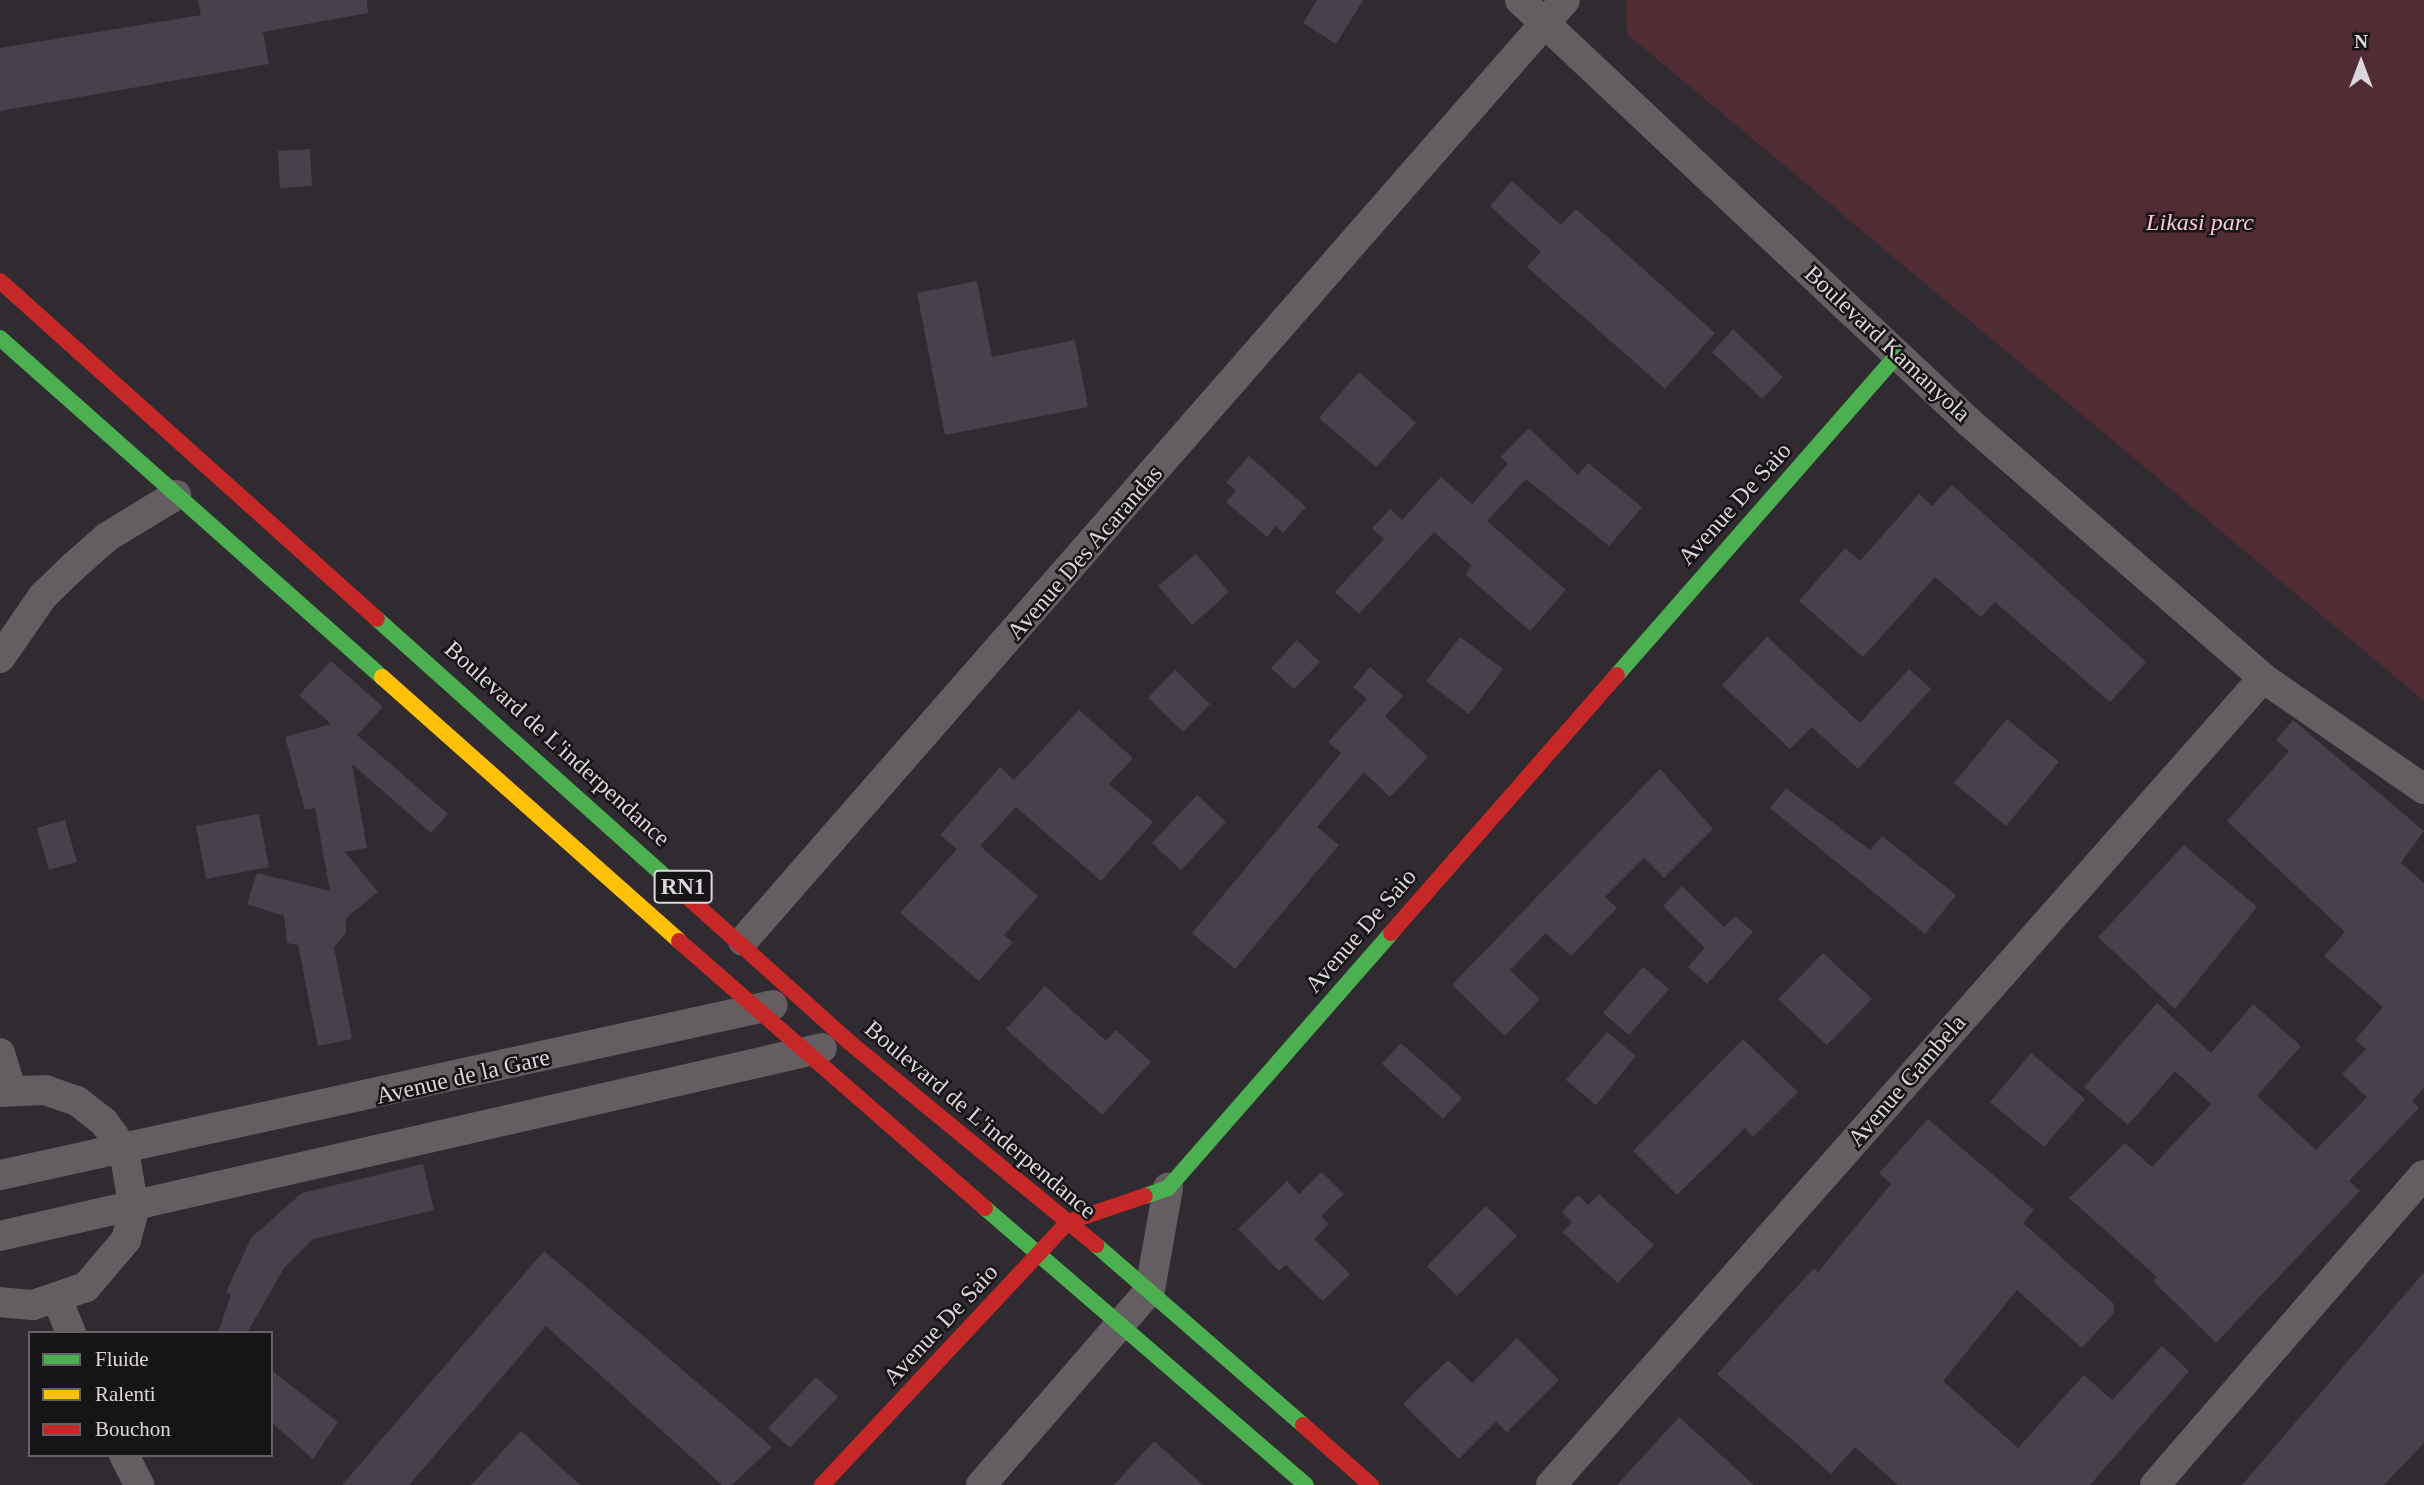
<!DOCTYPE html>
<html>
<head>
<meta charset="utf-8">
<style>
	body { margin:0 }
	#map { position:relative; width:2424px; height:1485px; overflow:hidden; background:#2f2b30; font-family:"Times New Roman",serif }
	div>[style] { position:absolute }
	.green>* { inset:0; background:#512c35 }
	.building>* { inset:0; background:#46414c }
	.street>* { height:30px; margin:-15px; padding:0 15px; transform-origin:15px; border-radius:15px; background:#645d61 }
	.fast>* { height:16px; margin:-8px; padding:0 8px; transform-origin:8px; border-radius:8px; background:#4caf50 }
	.slow>* { height:16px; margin:-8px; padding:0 8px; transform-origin:8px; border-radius:8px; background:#ffc107 }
	.jam>* { height:16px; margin:-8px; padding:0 8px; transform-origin:8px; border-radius:8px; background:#c62828 }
	span { translate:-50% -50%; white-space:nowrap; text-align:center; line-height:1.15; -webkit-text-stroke:5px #171417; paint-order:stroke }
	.shield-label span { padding:2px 5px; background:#171417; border:2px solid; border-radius:5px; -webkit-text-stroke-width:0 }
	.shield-label { font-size:23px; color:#dbd7dc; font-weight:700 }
	.park-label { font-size:24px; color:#fac6d0; font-style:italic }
	.street-label { font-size:24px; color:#dbd7dc }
	.legend { position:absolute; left:28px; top:1331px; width:245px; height:126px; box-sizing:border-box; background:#171417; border:2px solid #656266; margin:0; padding:9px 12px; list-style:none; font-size:21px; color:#dbd7dc }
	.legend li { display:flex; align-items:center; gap:14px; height:35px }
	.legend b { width:35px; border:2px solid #656266 }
	.north { position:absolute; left:2326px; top:28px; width:70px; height:70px; -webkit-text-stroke:5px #171417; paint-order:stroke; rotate:0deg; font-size:19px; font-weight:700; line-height:28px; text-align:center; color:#dbd7dc }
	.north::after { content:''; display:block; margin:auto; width:24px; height:32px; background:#dbd7dc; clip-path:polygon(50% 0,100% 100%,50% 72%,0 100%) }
</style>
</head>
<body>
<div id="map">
	<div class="green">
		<div style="clip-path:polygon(1626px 0,2424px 0,2424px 701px,1627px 34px)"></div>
	</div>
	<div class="building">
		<div style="clip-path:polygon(198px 0,367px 0,368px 13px,263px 32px,269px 64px,0 111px,0 48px,201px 15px)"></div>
		<div style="clip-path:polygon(1317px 0,1363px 0,1336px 44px,1303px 23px)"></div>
		<div style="clip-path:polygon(310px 149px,312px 186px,280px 188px,278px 151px)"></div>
		<div style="clip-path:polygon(1512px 181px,1561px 225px,1576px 209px,1715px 333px,1665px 389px,1527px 267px,1541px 252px,1490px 206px)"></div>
		<div style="clip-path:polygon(977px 281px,992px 357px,1075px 340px,1088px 407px,945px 435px,917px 293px)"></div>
		<div style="clip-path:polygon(1733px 329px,1783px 377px,1762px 399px,1712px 352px)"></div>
		<div style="clip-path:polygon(1359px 372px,1416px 423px,1376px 467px,1319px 418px)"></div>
		<div style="clip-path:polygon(1529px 428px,1578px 475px,1588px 463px,1642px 507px,1609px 546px,1526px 479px,1487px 521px,1566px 590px,1530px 631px,1466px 575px,1471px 565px,1434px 532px,1359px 614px,1335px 592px,1384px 539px,1372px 528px,1390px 509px,1402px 520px,1441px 477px,1472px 504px,1508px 464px,1501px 457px)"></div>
		<div style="clip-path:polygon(1249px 456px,1306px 507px,1283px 533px,1276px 526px,1267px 537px,1226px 502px,1236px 491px,1226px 482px)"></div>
		<div style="clip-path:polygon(1952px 485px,2146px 662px,2110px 702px,1995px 602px,1981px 617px,1935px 577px,1863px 657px,1799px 601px,1845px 548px,1860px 561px,1919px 494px,1932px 506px)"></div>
		<div style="clip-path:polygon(1196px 554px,1229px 592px,1192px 625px,1158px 586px)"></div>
		<div style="clip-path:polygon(1460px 637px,1503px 669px,1469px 714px,1426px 681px)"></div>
		<div style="clip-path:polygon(1767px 637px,1860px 723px,1909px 669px,1931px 689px,1858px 769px,1812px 727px,1790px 749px,1722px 685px)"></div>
		<div style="clip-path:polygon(1297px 640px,1320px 662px,1294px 689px,1271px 668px)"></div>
		<div style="clip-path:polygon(331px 661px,383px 707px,357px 735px,448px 814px,431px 833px,352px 764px,367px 848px,345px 852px,378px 892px,346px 918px,346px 933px,334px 947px,352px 1039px,318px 1046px,298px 945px,287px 943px,284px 916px,247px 904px,257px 873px,330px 891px,315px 808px,305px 810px,285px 737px,331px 724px,299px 695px)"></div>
		<div style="clip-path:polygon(1370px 667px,1403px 696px,1385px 716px,1428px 757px,1390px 797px,1364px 772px,1317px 827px,1339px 845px,1235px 969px,1192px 933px,1341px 753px,1328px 742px,1367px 699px,1353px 687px)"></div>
		<div style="clip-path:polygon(1175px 670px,1210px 704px,1183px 732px,1148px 698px)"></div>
		<div style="clip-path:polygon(1079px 710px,1133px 758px,1109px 784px,1153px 822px,1101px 881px,1016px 807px,980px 846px,1038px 896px,1004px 935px,1013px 942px,979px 981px,900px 913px,957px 849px,940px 835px,1000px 767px,1014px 780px)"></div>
		<div style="clip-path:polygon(2007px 719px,2059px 762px,2006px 826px,1954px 783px)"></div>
		<div style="clip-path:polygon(2293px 720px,2424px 831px,2401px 863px,2424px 883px,2424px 1088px,2412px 1101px,2419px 1108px,2349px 1181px,2360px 1191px,2216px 1343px,2153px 1281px,2157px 1277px,2069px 1198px,2125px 1143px,2152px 1167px,2211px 1104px,2175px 1071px,2128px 1125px,2084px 1087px,2157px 1003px,2211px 1053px,2253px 1004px,2301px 1046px,2257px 1096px,2316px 1150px,2367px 1097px,2342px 1074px,2366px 1049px,2355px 1040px,2383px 1007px,2324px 956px,2345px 932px,2227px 821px,2289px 751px,2276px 740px)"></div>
		<div style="clip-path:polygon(1660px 769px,1713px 829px,1664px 878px,1644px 858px,1605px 897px,1617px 908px,1571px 956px,1546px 933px,1510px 970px,1540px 999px,1505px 1036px,1452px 985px)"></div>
		<div style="clip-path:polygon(1786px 788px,1870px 850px,1882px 836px,1956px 895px,1925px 934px,1770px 808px)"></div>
		<div style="clip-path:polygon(1197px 795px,1226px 822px,1181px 870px,1152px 843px)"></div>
		<div style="clip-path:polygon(259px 814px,269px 867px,206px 879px,196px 826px)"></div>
		<div style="clip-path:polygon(65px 820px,77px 862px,49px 870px,37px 828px)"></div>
		<div style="clip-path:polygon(2184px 845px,2257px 907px,2175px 1009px,2098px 937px)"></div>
		<div style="clip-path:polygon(1682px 886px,1724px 927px,1735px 916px,1753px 932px,1707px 984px,1688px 967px,1705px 948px,1663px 906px)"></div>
		<div style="clip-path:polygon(1823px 953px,1872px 999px,1827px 1045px,1778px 999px)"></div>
		<div style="clip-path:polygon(1643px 967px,1669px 989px,1629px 1035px,1603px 1013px)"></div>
		<div style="clip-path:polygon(1045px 986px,1106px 1041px,1116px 1030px,1151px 1062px,1102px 1115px,1006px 1029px)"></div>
		<div style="clip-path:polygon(1607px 1032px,1636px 1056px,1596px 1105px,1566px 1080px)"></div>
		<div style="clip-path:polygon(1743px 1039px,1798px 1092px,1753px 1137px,1745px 1128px,1677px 1195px,1633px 1151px)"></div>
		<div style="clip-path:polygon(1401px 1043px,1462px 1098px,1443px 1119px,1382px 1064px)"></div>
		<div style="clip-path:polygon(2031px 1053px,2085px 1099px,2044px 1147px,1990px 1102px)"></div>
		<div style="clip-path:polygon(1928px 1119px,2034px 1210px,2023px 1223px,2114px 1304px,2114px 1313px,2082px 1348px,2017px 1290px,1943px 1381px,2018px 1448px,2084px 1375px,2112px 1400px,2162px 1346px,2189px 1371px,2090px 1485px,1898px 1485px,1855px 1447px,1831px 1474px,1717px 1374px,1814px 1268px,1818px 1272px,1891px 1184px,1879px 1173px)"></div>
		<div style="clip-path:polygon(423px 1164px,434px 1210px,313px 1239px,284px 1268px,247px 1333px,218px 1333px,231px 1294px,226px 1292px,251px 1238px,302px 1193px)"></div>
		<div style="clip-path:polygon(1322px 1172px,1344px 1194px,1321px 1216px,1329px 1224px,1314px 1239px,1350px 1274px,1323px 1301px,1286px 1265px,1279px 1271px,1238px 1229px,1287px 1181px,1299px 1194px)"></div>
		<div style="clip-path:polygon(1599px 1194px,1654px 1245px,1618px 1283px,1562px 1232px,1572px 1222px,1562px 1212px,1578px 1195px,1588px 1205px)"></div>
		<div style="clip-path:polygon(1486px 1206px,1517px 1236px,1457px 1296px,1427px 1266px)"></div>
		<div style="clip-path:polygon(544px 1251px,772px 1447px,732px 1485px,722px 1485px,546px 1326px,409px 1485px,342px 1485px)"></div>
		<div style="clip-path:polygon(2424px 1272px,2424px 1443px,2384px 1485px,2242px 1485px)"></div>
		<div style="clip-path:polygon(1517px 1338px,1559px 1380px,1507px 1432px,1496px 1422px,1459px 1459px,1403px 1404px,1448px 1360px,1472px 1383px)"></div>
		<div style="clip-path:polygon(271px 1370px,338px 1422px,313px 1459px,271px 1422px)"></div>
		<div style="clip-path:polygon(816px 1377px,838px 1397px,790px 1448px,768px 1428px)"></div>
		<div style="clip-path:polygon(1679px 1417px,1754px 1485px,1617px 1485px)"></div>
		<div style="clip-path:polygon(521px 1431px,580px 1485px,471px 1485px)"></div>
		<div style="clip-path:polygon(1154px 1441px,1203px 1485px,1114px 1485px)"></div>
	</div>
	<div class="street">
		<div style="left:1520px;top:0;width:618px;rotate:43.23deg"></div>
		<div style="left:1970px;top:423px;width:388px;rotate:41deg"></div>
		<div style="left:2263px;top:678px;width:196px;rotate:34.6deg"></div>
		<div style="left:0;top:658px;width:75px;rotate:-55.3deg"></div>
		<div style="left:43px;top:596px;width:42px;rotate:-44deg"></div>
		<div style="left:73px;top:567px;width:45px;rotate:-41.4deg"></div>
		<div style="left:107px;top:537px;width:81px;rotate:-31.3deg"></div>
		<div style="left:743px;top:941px;width:1249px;rotate:-48.86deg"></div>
		<div style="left:0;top:1053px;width:39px;rotate:73deg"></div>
		<div style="left:0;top:1092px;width:45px;rotate:-2.5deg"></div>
		<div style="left:45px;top:1090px;width:34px;rotate:19deg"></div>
		<div style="left:77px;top:1101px;width:34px;rotate:38deg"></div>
		<div style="left:104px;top:1122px;width:34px;rotate:54deg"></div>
		<div style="left:124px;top:1150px;width:61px;rotate:80.5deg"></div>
		<div style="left:134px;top:1210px;width:31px;rotate:105deg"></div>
		<div style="left:126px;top:1240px;width:62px;rotate:130.4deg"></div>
		<div style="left:86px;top:1287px;width:56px;rotate:161.2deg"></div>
		<div style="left:33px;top:1305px;width:33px;rotate:-175deg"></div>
		<div style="left:0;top:1175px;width:791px;rotate:-12.4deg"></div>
		<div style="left:0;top:1236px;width:843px;rotate:-12.88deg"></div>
		<div style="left:58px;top:1301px;width:35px;rotate:68deg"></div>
		<div style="left:124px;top:1455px;width:34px;rotate:63deg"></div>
		<div style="left:981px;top:1485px;width:258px;rotate:-49.1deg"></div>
		<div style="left:1150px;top:1290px;width:104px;rotate:-80deg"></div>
		<div style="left:1551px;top:1485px;width:1076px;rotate:-48.58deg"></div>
		<div style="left:2155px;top:1485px;width:410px;rotate:-49.1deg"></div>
	</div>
	<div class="fast">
		<div style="left:0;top:338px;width:511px;rotate:41.59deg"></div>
		<div style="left:377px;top:619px;width:396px;rotate:41.8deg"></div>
		<div style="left:1617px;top:675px;width:425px;rotate:-48.8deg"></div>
		<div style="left:1145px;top:1196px;width:24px;rotate:-19deg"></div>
		<div style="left:1168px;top:1188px;width:339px;rotate:-48.8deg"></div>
		<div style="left:985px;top:1208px;width:424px;rotate:40.8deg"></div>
		<div style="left:1096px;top:1245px;width:274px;rotate:41deg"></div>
	</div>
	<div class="slow">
		<div style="left:382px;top:677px;width:397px;rotate:41.6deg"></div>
	</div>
	<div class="jam">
		<div style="left:0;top:281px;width:506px;rotate:41.88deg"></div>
		<div style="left:672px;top:883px;width:238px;rotate:41.9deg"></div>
		<div style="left:849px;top:1042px;width:320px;rotate:39.4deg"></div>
		<div style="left:1391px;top:933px;width:343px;rotate:-48.8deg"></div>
		<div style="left:679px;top:941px;width:406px;rotate:41.1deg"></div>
		<div style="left:1303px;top:1425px;width:91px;rotate:41.4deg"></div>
		<div style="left:822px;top:1485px;width:360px;rotate:-46.9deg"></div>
		<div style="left:1068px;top:1222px;width:81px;rotate:-18.7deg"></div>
	</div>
	<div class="shield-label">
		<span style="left:683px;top:887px">RN1</span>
	</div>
	<div class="park-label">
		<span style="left:2200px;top:223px">Likasi parc</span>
	</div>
	<div class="street-label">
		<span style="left:1887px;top:344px;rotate:43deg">Boulevard Kamanyola</span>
		<span style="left:1735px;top:504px;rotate:-48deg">Avenue De Saio</span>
		<span style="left:1085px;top:553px;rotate:-49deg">Avenue Des Acarandas</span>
		<span style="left:557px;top:744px;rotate:42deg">Boulevard de L'inderpendance</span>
		<span style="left:1361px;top:931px;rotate:-49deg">Avenue De Saio</span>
		<span style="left:463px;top:1077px;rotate:-13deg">Avenue de la Gare</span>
		<span style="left:1907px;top:1081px;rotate:-49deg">Avenue Gambela</span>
		<span style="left:980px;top:1120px;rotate:40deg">Boulevard de L'inderpendance</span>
		<span style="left:941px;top:1325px;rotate:-47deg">Avenue De Saio</span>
	</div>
	<ul class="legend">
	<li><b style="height:9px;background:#4caf50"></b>Fluide</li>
	<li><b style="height:9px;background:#ffc107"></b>Ralenti</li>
	<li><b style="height:9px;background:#c62828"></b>Bouchon</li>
	</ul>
	<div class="north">N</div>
</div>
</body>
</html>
